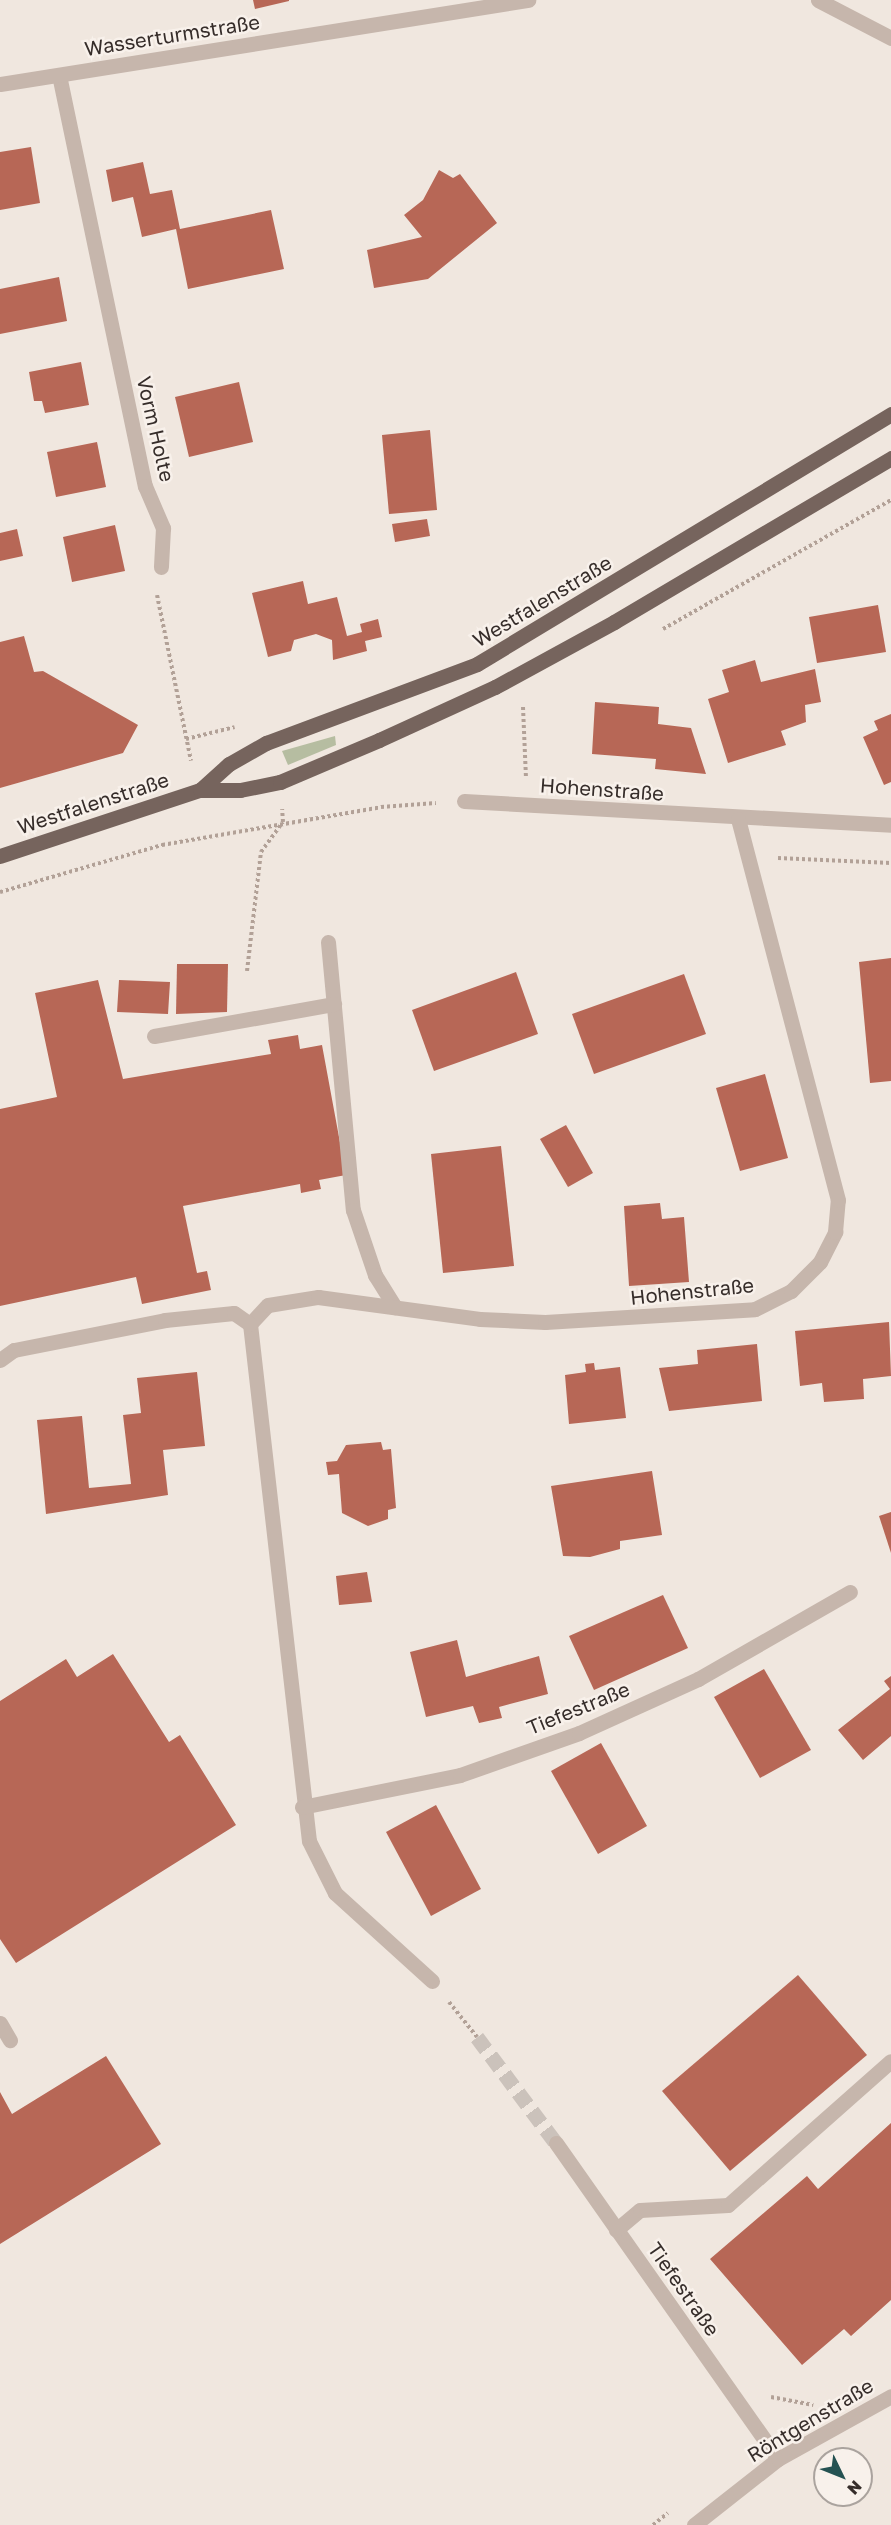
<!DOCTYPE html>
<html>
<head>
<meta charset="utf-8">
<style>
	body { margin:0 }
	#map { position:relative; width:891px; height:2525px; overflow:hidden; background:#f0e7df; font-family:"Golos Text",sans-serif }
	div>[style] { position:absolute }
	.green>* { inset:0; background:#b6bda1 }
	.building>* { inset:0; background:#b76756 }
	.minor-tunnel>* { height:15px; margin-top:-7.5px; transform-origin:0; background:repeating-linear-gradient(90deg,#cbc2bb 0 15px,transparent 0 23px) }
	.path>* { height:4px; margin-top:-2px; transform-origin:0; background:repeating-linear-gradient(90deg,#b2a197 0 3px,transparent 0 6px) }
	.minor>* { height:15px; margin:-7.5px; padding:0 7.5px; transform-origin:7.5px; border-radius:7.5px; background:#c6b6ac }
	.major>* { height:15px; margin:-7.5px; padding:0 7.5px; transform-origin:7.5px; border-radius:7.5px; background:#76645d }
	span { translate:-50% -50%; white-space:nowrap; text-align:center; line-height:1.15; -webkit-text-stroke:5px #f8f1eb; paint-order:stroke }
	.street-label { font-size:20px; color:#362d2a }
	.north { position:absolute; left:813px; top:2447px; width:60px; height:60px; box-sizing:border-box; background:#f8f1eb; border:2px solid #aaa39e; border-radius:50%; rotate:133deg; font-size:16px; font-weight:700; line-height:24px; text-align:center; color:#362d2a }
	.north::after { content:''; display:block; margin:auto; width:21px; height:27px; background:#255252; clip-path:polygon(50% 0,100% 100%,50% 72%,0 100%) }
</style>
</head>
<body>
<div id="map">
	<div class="green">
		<div style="clip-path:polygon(335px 736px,336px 745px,288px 765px,282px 751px)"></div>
	</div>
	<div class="building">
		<div style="clip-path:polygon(253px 0,289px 0,289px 1px,255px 9px)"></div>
		<div style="clip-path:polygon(31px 147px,40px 203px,0 210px,0 152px)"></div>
		<div style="clip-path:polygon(143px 162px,150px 194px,172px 190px,180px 229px,271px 210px,284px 269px,188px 289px,176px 229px,142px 237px,133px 197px,112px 202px,106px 170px)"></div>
		<div style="clip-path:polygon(439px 170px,453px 178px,460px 174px,497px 223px,428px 279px,374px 288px,367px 250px,422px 237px,404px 215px,423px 200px)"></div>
		<div style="clip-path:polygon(59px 277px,67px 321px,0 334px,0 289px)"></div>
		<div style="clip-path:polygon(81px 362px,89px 405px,45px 413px,42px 401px,34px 401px,29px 372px)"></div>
		<div style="clip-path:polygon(239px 382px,253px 442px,189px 457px,175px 397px)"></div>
		<div style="clip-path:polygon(430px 430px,437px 510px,389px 514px,382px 435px)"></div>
		<div style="clip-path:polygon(97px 442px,106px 487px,56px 497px,47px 452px)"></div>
		<div style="clip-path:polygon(427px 519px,430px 536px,395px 542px,392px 524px)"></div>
		<div style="clip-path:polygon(115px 525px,125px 571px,72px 582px,63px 537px)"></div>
		<div style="clip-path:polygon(17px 529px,23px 556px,0 561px,0 533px)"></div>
		<div style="clip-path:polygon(303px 581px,308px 604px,337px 597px,347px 636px,362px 632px,360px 624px,378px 619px,382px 637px,365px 641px,367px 651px,333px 660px,332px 640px,316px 634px,294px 640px,291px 651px,268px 657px,252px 593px)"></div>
		<div style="clip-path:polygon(878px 605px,886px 652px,817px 663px,809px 617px)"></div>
		<div style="clip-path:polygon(24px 636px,34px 672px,43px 671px,138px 725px,123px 753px,0 788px,0 642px)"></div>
		<div style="clip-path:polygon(755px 660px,761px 682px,815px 669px,821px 702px,805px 705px,806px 722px,781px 731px,786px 745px,728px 763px,708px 699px,729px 692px,722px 670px)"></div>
		<div style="clip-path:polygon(595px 702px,659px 707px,658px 724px,691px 728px,706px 774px,655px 769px,656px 759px,592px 754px)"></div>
		<div style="clip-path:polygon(891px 714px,891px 782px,884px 785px,863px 737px,878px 730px,874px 721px)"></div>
		<div style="clip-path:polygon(891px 958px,891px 1081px,870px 1083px,859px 962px)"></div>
		<div style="clip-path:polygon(177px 964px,228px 964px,227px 1012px,176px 1014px)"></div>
		<div style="clip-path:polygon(516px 972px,538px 1034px,434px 1071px,412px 1010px)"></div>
		<div style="clip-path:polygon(684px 974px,706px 1034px,594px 1074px,572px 1014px)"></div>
		<div style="clip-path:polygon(98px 980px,123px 1079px,271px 1054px,268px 1040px,298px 1035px,300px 1049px,322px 1045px,346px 1175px,319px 1180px,321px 1189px,301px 1193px,300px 1184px,183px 1206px,197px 1273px,207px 1271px,211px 1290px,142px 1304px,136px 1277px,0 1306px,0 1109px,57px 1097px,35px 993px)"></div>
		<div style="clip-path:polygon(119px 980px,170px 982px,168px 1014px,117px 1012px)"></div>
		<div style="clip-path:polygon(765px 1074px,788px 1158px,740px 1171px,716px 1088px)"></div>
		<div style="clip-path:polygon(566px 1125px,593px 1173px,568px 1187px,540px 1139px)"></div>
		<div style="clip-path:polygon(501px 1146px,514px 1266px,443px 1273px,431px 1154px)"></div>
		<div style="clip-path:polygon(660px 1203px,662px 1219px,684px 1217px,689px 1282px,629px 1286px,624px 1206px)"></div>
		<div style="clip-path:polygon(889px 1322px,891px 1376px,863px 1379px,864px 1399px,824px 1402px,822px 1383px,800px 1386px,795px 1331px)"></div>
		<div style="clip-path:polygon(757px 1344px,762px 1401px,669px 1411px,659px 1368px,698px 1364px,697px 1350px)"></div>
		<div style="clip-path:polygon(594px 1363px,595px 1370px,620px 1367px,626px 1418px,569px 1424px,565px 1375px,586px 1372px,585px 1364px)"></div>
		<div style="clip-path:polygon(197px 1372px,205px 1446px,163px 1450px,168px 1495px,46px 1514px,37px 1420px,82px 1416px,89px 1488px,131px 1484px,123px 1415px,141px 1413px,137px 1378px)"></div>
		<div style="clip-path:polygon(381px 1442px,383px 1450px,391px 1449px,396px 1508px,388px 1510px,388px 1519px,368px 1526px,342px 1513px,339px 1474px,328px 1475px,326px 1462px,337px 1461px,346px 1445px)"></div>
		<div style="clip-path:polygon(652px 1471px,662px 1535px,620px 1541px,620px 1549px,590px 1557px,563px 1556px,551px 1486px)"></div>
		<div style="clip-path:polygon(891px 1512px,891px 1553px,879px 1516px)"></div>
		<div style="clip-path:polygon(367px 1572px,372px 1602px,339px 1605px,336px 1576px)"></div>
		<div style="clip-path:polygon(663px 1595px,688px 1648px,594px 1690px,569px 1636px)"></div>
		<div style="clip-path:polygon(457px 1640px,466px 1677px,539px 1656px,548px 1694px,499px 1707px,502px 1718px,479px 1723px,473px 1706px,426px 1717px,410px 1652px)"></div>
		<div style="clip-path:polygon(113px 1654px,169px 1742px,180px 1735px,236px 1825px,16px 1963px,0 1939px,0 1701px,66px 1659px,77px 1677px)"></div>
		<div style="clip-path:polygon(764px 1669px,811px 1750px,760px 1778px,714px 1697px)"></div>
		<div style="clip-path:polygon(891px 1676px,891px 1736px,863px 1760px,838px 1730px,890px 1689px,884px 1681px)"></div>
		<div style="clip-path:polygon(601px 1743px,647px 1826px,598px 1854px,551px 1771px)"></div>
		<div style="clip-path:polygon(436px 1805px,481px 1889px,431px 1916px,386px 1832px)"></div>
		<div style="clip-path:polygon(798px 1975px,867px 2055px,730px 2171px,662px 2091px)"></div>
		<div style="clip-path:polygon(106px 2056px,161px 2144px,0 2244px,0 2092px,12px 2114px)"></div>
		<div style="clip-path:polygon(891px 2123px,891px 2300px,851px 2336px,844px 2329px,802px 2365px,710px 2259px,807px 2176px,818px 2189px)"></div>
	</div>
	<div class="minor-tunnel">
		<div style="left:477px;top:2037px;width:132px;rotate:53.3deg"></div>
	</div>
	<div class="path">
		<div style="left:157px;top:595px;width:169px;rotate:78.4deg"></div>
		<div style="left:663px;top:629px;width:262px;rotate:-29.5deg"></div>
		<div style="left:523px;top:707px;width:71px;rotate:87.6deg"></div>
		<div style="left:186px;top:739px;width:50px;rotate:-13.8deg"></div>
		<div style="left:778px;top:858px;width:113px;rotate:2.5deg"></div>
		<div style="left:0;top:892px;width:169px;rotate:-16.2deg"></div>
		<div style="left:162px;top:845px;width:222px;rotate:-9.8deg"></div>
		<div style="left:381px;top:807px;width:55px;rotate:-4.2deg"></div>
		<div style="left:247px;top:971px;width:120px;rotate:-83.3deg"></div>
		<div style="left:261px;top:852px;width:37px;rotate:-54deg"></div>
		<div style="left:283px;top:822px;width:13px;rotate:-94deg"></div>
		<div style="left:449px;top:2002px;width:45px;rotate:51.3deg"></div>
		<div style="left:771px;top:2397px;width:43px;rotate:10.8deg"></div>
		<div style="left:653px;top:2525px;width:19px;rotate:-39deg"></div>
	</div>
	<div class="minor">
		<div style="left:818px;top:0;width:82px;rotate:27.5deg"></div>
		<div style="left:59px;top:75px;width:420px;rotate:78.2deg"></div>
		<div style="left:145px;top:486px;width:46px;rotate:66.8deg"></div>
		<div style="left:163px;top:528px;width:39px;rotate:93deg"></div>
		<div style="left:0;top:84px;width:535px;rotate:-9.04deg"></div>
		<div style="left:464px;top:801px;width:428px;rotate:3.2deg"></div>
		<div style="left:328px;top:942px;width:269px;rotate:84.7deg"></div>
		<div style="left:353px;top:1210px;width:69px;rotate:71.3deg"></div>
		<div style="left:375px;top:1275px;width:38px;rotate:58deg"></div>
		<div style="left:154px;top:1036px;width:183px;rotate:-10.1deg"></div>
		<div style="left:250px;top:1324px;width:26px;rotate:-47deg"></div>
		<div style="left:268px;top:1305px;width:51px;rotate:-9.1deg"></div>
		<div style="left:318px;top:1297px;width:163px;rotate:7.7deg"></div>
		<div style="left:480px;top:1319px;width:65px;rotate:2.6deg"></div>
		<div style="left:545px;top:1322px;width:210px;rotate:-3.5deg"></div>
		<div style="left:755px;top:1309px;width:40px;rotate:-26.6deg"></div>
		<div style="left:791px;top:1291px;width:41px;rotate:-45deg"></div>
		<div style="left:820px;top:1262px;width:34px;rotate:-63deg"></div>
		<div style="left:835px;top:1232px;width:32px;rotate:-85deg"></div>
		<div style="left:838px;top:1200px;width:394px;rotate:-104.7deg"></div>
		<div style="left:250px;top:1324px;width:520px;rotate:83.49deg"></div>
		<div style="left:309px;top:1841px;width:58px;rotate:63.4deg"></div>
		<div style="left:335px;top:1893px;width:131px;rotate:42.2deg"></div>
		<div style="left:0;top:1360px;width:17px;rotate:-36deg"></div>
		<div style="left:14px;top:1350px;width:154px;rotate:-11.2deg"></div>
		<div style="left:165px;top:1320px;width:69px;rotate:-5.8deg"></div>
		<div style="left:234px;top:1313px;width:19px;rotate:35deg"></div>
		<div style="left:302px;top:1807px;width:161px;rotate:-11.4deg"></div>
		<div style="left:460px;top:1775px;width:126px;rotate:-19.4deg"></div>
		<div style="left:579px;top:1733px;width:131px;rotate:-24.4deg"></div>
		<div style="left:698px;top:1679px;width:175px;rotate:-29.8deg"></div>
		<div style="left:0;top:2023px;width:20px;rotate:60deg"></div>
		<div style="left:556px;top:2143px;width:386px;rotate:54.9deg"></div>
		<div style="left:616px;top:2230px;width:31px;rotate:-40deg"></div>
		<div style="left:640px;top:2210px;width:88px;rotate:-3.3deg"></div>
		<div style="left:728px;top:2205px;width:217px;rotate:-41.5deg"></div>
		<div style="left:694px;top:2525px;width:107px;rotate:-38.2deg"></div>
		<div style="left:778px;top:2459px;width:129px;rotate:-29.1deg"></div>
	</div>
	<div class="major">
		<div style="left:200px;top:790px;width:39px;rotate:-42deg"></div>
		<div style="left:229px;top:764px;width:43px;rotate:-29.6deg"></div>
		<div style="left:266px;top:743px;width:225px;rotate:-20.5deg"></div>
		<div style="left:477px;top:664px;width:484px;rotate:-31.1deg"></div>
		<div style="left:0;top:856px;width:211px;rotate:-18.3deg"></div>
		<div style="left:200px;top:790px;width:40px"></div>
		<div style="left:240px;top:790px;width:41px;rotate:-11.3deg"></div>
		<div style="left:280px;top:782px;width:108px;rotate:-23deg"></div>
		<div style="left:379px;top:740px;width:128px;rotate:-24.6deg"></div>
		<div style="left:495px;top:687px;width:136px;rotate:-28.6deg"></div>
		<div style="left:614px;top:622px;width:322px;rotate:-30.6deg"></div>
	</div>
	<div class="street-label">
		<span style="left:172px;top:35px;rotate:-9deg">Wasserturmstraße</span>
		<span style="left:156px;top:429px;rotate:77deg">Vorm Holte</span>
		<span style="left:542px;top:601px;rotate:-31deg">Westfalenstraße</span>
		<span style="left:602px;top:789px;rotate:4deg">Hohenstraße</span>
		<span style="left:93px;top:803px;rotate:-18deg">Westfalenstraße</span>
		<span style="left:692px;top:1291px;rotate:-6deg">Hohenstraße</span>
		<span style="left:578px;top:1708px;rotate:-22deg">Tiefestraße</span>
		<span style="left:684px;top:2289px;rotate:55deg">Tiefestraße</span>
		<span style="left:810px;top:2420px;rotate:-31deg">Röntgenstraße</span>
	</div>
	<div class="north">N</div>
</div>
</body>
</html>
